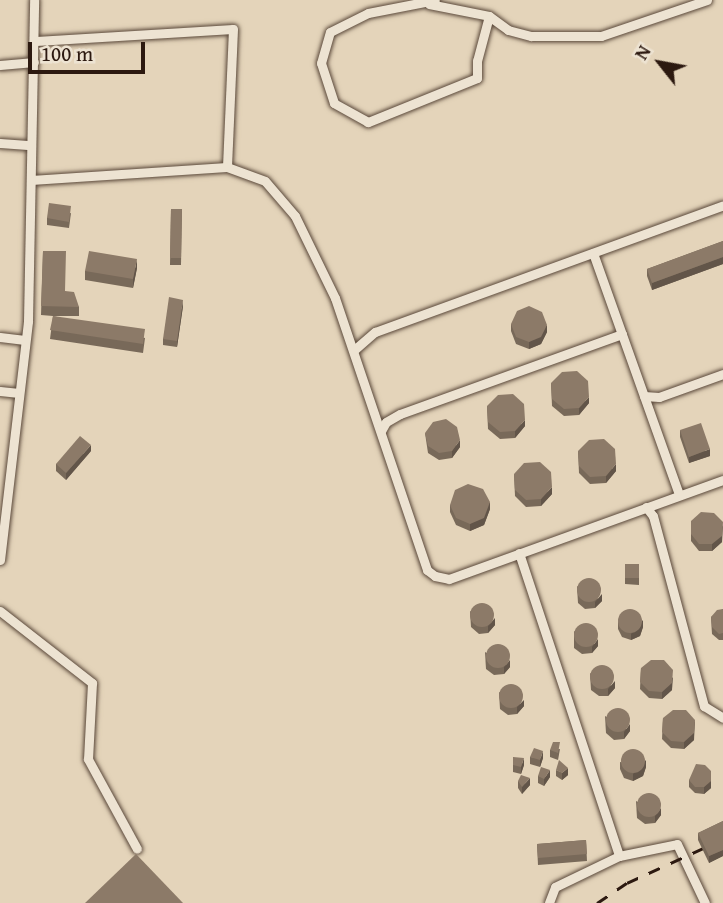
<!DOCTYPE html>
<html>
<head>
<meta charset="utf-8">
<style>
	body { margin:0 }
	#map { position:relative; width:723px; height:903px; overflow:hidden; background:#e4d4ba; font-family:"Gentium Book Plus",serif }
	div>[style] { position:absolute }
	.roads { filter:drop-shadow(0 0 2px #5a483a) drop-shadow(0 0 2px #5a483a) }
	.minor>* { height:9px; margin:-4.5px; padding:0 4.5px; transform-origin:4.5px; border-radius:4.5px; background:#ede3d2 }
	.rail>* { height:2.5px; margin-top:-1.25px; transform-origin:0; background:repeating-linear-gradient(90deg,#2c1910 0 12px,transparent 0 24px) }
	.wall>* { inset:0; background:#786959 }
	.shaded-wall>* { inset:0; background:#625549 }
	.building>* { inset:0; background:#8c7a68 }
	.round { border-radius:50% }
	span { translate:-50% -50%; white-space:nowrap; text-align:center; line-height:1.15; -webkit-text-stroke:6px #ede3d2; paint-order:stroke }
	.north { position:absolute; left:625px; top:28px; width:70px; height:70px; -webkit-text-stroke:5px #ede3d2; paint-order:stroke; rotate:301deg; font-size:19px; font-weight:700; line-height:28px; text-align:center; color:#2c1910 }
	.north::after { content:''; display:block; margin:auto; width:24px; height:32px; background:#2c1910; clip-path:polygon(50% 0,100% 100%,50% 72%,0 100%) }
	.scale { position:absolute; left:28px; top:42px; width:117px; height:32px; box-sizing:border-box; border:4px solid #2c1910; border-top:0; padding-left:9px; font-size:21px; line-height:24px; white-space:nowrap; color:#2c1910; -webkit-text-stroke:5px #ede3d2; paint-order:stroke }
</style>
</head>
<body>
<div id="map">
	<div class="roads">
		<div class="minor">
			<div style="left:429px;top:4px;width:61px;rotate:11.3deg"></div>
			<div style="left:489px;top:16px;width:47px;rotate:104.9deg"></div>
			<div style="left:477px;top:61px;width:17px;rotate:90deg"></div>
			<div style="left:477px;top:78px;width:118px;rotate:158deg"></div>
			<div style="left:368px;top:122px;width:39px;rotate:-151deg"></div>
			<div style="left:334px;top:103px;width:42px;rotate:-108deg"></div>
			<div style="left:321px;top:63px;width:32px;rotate:-74deg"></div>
			<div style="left:330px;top:32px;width:42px;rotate:-26.6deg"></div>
			<div style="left:368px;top:13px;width:68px;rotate:-11deg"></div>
			<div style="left:489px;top:16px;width:24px;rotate:36deg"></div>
			<div style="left:508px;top:30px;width:24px;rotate:15deg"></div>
			<div style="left:531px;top:36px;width:70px"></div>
			<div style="left:601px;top:36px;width:112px;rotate:-18.8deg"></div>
			<div style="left:36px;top:41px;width:197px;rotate:-3.5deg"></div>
			<div style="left:233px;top:29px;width:138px;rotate:92.5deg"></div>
			<div style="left:0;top:65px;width:34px;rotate:-5deg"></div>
			<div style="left:0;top:143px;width:31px;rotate:4deg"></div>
			<div style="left:31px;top:180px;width:196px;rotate:-3.8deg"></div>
			<div style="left:227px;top:167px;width:40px;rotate:20.2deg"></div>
			<div style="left:265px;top:181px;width:46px;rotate:49.4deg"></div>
			<div style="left:295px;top:216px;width:91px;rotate:64deg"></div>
			<div style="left:335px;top:298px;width:287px;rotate:71.3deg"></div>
			<div style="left:427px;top:570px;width:10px;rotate:37deg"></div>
			<div style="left:435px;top:576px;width:14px;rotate:12deg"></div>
			<div style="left:449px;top:579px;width:291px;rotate:-19.9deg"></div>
			<div style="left:593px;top:253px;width:257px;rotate:70.4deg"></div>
			<div style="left:0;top:337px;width:25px;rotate:7deg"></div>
			<div style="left:354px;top:350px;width:28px;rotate:-41deg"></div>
			<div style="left:375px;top:332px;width:370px;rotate:-20deg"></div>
			<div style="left:0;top:391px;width:19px;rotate:6deg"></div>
			<div style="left:644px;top:396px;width:15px;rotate:4deg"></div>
			<div style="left:659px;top:397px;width:68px;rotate:-19.8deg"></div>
			<div style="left:381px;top:431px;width:10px;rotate:-61deg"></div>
			<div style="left:386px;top:422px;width:16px;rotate:-30deg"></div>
			<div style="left:400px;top:414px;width:236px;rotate:-19.8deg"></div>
			<div style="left:646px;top:507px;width:11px;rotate:52deg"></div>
			<div style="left:653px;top:516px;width:197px;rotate:75deg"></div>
			<div style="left:704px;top:706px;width:22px;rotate:32deg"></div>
			<div style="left:519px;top:553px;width:319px;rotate:71.7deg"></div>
			<div style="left:619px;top:856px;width:71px;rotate:154.2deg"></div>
			<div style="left:555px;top:887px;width:17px;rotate:111deg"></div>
			<div style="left:0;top:560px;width:241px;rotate:-83.3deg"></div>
			<div style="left:28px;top:321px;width:321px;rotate:-88.9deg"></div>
			<div style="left:0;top:611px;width:117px;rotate:38deg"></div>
			<div style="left:92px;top:683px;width:76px;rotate:93deg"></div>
			<div style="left:88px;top:759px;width:102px;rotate:61.4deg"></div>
			<div style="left:619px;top:856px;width:59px;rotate:-11.7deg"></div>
			<div style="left:677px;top:844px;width:65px;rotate:64.6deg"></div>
		</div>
	</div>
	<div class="rail">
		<div style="left:597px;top:903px;width:36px;rotate:-34deg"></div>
		<div style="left:627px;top:883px;width:106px;rotate:-24.6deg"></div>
	</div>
	<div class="wall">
		<div style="clip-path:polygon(171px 209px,182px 209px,181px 265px,170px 265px)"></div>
		<div style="clip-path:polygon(71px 213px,69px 228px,47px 225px,47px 218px)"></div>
		<div style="clip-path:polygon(723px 241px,723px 264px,652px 290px,647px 276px,647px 269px)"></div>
		<div style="clip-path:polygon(43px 251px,65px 291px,79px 307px,79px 316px,53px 316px,145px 338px,143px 353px,50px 339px,53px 316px,41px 315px)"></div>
		<div style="clip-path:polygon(137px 268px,133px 288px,85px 280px,85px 271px)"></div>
		<div style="clip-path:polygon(183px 306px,177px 347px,163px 345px,163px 339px)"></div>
		<div style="clip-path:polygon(511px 324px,547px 332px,541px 344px,529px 349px,516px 344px,511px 331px)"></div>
		<div style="clip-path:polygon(551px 383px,589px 403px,579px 415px,564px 416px,552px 406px)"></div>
		<div style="clip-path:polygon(487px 406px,525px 426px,515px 438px,500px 439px,488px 429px)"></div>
		<div style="clip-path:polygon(680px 430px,710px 456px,689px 463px,680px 437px)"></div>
		<div style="clip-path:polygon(425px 433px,460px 447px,452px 458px,439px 460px,428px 453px)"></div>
		<div style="clip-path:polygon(91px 451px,66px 480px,56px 471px,56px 464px)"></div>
		<div style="clip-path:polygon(578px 451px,616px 471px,606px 483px,590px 484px,579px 473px)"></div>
		<div style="clip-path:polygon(514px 474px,552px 494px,541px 506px,526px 507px,515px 496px)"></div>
		<div style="clip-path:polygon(450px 505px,490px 509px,484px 525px,470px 531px,456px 525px,450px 512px)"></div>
		<div style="clip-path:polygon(691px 521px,722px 542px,712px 551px,699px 551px,691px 541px)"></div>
		<div style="clip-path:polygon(625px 564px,639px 564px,639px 585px,625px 584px)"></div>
		<div style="clip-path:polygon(577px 586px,602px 601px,595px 608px,585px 609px,578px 603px)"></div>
		<div style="clip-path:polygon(723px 609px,723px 640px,719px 640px,712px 634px,711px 617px)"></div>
		<div style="clip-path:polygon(470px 611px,495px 625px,488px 633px,479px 634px,471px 627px)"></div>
		<div style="clip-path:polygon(618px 622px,643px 627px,640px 636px,631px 640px,622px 637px,618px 629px)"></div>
		<div style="clip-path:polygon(574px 631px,598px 646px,592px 653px,582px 654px,574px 648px)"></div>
		<div style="clip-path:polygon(485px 652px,510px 667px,504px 674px,494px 675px,486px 669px)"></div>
		<div style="clip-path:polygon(641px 668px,672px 690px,662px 699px,649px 698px,640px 689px)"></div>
		<div style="clip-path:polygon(590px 673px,615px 688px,608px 696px,599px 696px,591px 690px)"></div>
		<div style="clip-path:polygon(499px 692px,524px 706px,517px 714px,508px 715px,500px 709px)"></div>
		<div style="clip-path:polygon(605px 716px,630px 731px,624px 739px,614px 740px,606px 733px)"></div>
		<div style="clip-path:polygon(663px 718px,694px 740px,684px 749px,671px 748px,662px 739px)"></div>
		<div style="clip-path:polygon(560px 749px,558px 760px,550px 757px,550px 750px)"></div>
		<div style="clip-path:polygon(513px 757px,524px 765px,521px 774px,513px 772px)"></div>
		<div style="clip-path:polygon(530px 757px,543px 758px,540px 767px,530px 764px)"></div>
		<div style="clip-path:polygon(620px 762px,646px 767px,643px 776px,633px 781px,624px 778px,620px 769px)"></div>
		<div style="clip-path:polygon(556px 770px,568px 775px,562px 780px,556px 776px)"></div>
		<div style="clip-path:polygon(711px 771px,711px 788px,704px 794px,695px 793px,689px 787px,689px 780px)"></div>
		<div style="clip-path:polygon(538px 776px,550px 777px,544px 786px,538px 783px)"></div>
		<div style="clip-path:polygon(518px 781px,530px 785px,522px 794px,518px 788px)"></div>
		<div style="clip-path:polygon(636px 801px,661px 815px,655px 823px,645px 824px,637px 818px)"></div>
		<div style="clip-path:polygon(723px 821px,723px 856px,709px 863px,698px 840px,698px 833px)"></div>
		<div style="clip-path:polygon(586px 840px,587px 861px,538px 865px,537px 844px)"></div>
	</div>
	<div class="shaded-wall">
		<div style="clip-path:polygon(723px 257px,723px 264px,652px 290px,652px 283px)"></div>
		<div style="clip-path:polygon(137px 259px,137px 268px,133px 288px,133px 279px)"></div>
		<div style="clip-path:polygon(183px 300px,183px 306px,177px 347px,177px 341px)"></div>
		<div style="clip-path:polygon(547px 325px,547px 332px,541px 344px,529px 349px,529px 342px)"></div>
		<div style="clip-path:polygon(589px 397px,589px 403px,579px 415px,579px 408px)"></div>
		<div style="clip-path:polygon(525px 420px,525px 426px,515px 438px,515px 431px)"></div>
		<div style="clip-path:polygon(460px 440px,460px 447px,452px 458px,452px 451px)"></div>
		<div style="clip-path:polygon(91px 445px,91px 451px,66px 480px,66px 473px)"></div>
		<div style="clip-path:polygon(710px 449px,710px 456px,689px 463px,689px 457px)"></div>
		<div style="clip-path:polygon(616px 464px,616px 471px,606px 483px,606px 476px)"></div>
		<div style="clip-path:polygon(552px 487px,552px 494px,541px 506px,541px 499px)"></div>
		<div style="clip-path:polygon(490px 502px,490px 509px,484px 525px,470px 531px,470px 524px)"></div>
		<div style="clip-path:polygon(723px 525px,722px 542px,712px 551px,712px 544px)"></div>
		<div style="clip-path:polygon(602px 594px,602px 601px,595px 608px,595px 602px)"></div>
		<div style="clip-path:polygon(495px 618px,495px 625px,488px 633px,488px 626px)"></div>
		<div style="clip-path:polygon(643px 620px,643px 627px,640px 636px,631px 640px,631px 634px)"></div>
		<div style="clip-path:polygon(598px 639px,598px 646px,592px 653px,592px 647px)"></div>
		<div style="clip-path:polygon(510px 660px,510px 667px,504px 674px,504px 667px)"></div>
		<div style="clip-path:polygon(673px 677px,672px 690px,662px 699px,662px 692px)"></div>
		<div style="clip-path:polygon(615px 681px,615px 688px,608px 696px,608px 689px)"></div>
		<div style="clip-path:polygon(524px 700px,524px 706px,517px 714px,517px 707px)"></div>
		<div style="clip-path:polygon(695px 720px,694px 740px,684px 749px,684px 742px)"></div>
		<div style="clip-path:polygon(630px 724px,630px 731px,624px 739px,624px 732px)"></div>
		<div style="clip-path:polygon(543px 751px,543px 758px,540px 767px,540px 760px)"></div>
		<div style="clip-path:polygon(524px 758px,524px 765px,521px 774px,521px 767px)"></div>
		<div style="clip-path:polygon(646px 760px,646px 767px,643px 776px,633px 781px,633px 774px)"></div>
		<div style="clip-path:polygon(568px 768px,568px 775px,562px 780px,562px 773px)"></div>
		<div style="clip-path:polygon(550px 770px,550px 777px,544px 786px,544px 779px)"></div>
		<div style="clip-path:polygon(530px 778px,530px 785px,522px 794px,522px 787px)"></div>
		<div style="clip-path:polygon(711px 781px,711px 788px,704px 794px,704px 787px)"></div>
		<div style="clip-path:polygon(661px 808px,661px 815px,655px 823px,655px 816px)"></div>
		<div style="clip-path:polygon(723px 850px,723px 856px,709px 863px,709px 856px)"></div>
	</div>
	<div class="building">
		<div style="clip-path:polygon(49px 203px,71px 206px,69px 222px,47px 218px)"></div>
		<div style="clip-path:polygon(171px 209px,182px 209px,181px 258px,170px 258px)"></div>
		<div style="clip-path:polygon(723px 241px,723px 257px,652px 283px,647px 269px)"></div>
		<div style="clip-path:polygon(43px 251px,66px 251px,65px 291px,74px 292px,79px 307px,41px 306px)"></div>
		<div style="clip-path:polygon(89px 251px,137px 259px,133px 279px,85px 271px)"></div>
		<div style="clip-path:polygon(169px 297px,183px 300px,177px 341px,163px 339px)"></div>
		<div style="clip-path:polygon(529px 306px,542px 312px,547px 325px,541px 337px,529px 342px,516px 337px,511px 324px,517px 311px)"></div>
		<div style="clip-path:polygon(53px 316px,145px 329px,143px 344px,50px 330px)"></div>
		<div style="clip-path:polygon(577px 371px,588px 381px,589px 397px,579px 408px,564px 409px,552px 399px,551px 383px,562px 372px)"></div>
		<div style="clip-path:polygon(513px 394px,524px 404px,525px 420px,515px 431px,500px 432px,488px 422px,487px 406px,498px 395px)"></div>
		<div style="clip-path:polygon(446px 419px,457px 427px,460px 440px,452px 451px,439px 453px,428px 446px,425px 433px,433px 422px)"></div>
		<div style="clip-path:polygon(701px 423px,710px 449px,689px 457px,680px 430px)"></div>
		<div style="clip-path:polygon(80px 436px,91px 445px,66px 473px,56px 464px)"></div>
		<div style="clip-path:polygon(604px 439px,615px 449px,616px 464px,606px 476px,590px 477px,579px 466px,578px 451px,589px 440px)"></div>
		<div style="clip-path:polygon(540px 462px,551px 472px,552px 487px,541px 499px,526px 500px,515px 490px,514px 474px,524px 463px)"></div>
		<div style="clip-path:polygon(468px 484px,483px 489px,490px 502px,484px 518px,470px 524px,456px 518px,450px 505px,455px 490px)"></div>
		<div style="clip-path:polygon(701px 512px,714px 513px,723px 522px,722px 536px,712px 544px,699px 544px,691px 534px,691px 521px)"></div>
		<div style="clip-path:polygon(625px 564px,639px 564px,639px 578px,625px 578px)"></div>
		<div class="round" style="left:577px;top:578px;width:24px;height:24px"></div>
		<div class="round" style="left:470px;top:603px;width:24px;height:24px"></div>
		<div class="round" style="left:618px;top:609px;width:24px;height:24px"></div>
		<div style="clip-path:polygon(723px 609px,723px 633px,719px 634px,712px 627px,711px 617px,717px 610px)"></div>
		<div class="round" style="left:574px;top:623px;width:24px;height:24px"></div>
		<div class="round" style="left:486px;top:644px;width:24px;height:24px"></div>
		<div style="clip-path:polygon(651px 660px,664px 660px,673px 670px,672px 683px,662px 692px,649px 691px,640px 682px,641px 668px)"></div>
		<div class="round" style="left:590px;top:665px;width:24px;height:24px"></div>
		<div class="round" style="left:499px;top:684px;width:24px;height:24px"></div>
		<div class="round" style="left:606px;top:708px;width:24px;height:24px"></div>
		<div style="clip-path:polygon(673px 710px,686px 710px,695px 720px,694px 733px,684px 742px,671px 741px,662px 732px,663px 718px)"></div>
		<div style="clip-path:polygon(553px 742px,560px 742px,558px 753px,550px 750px)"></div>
		<div style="clip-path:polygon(534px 748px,543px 751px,540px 760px,530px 757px)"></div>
		<div class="round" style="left:621px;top:749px;width:24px;height:24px"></div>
		<div style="clip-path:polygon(513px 757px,524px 758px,521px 767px,513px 765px)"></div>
		<div style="clip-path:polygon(559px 760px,568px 768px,562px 773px,556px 770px)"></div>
		<div style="clip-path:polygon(696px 764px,705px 765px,711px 771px,711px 781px,704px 787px,695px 787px,689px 780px)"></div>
		<div style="clip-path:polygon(541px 767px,550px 770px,544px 779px,538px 776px)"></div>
		<div style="clip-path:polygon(521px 775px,530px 778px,522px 787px,518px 781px)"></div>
		<div class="round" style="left:637px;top:793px;width:24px;height:24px"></div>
		<div style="clip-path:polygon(723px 821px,723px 850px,709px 856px,698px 833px)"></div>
		<div style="clip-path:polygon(586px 840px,587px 854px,538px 858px,537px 844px)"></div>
		<div style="clip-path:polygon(136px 854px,183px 903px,85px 903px)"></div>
	</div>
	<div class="north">N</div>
	<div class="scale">100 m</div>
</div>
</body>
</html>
